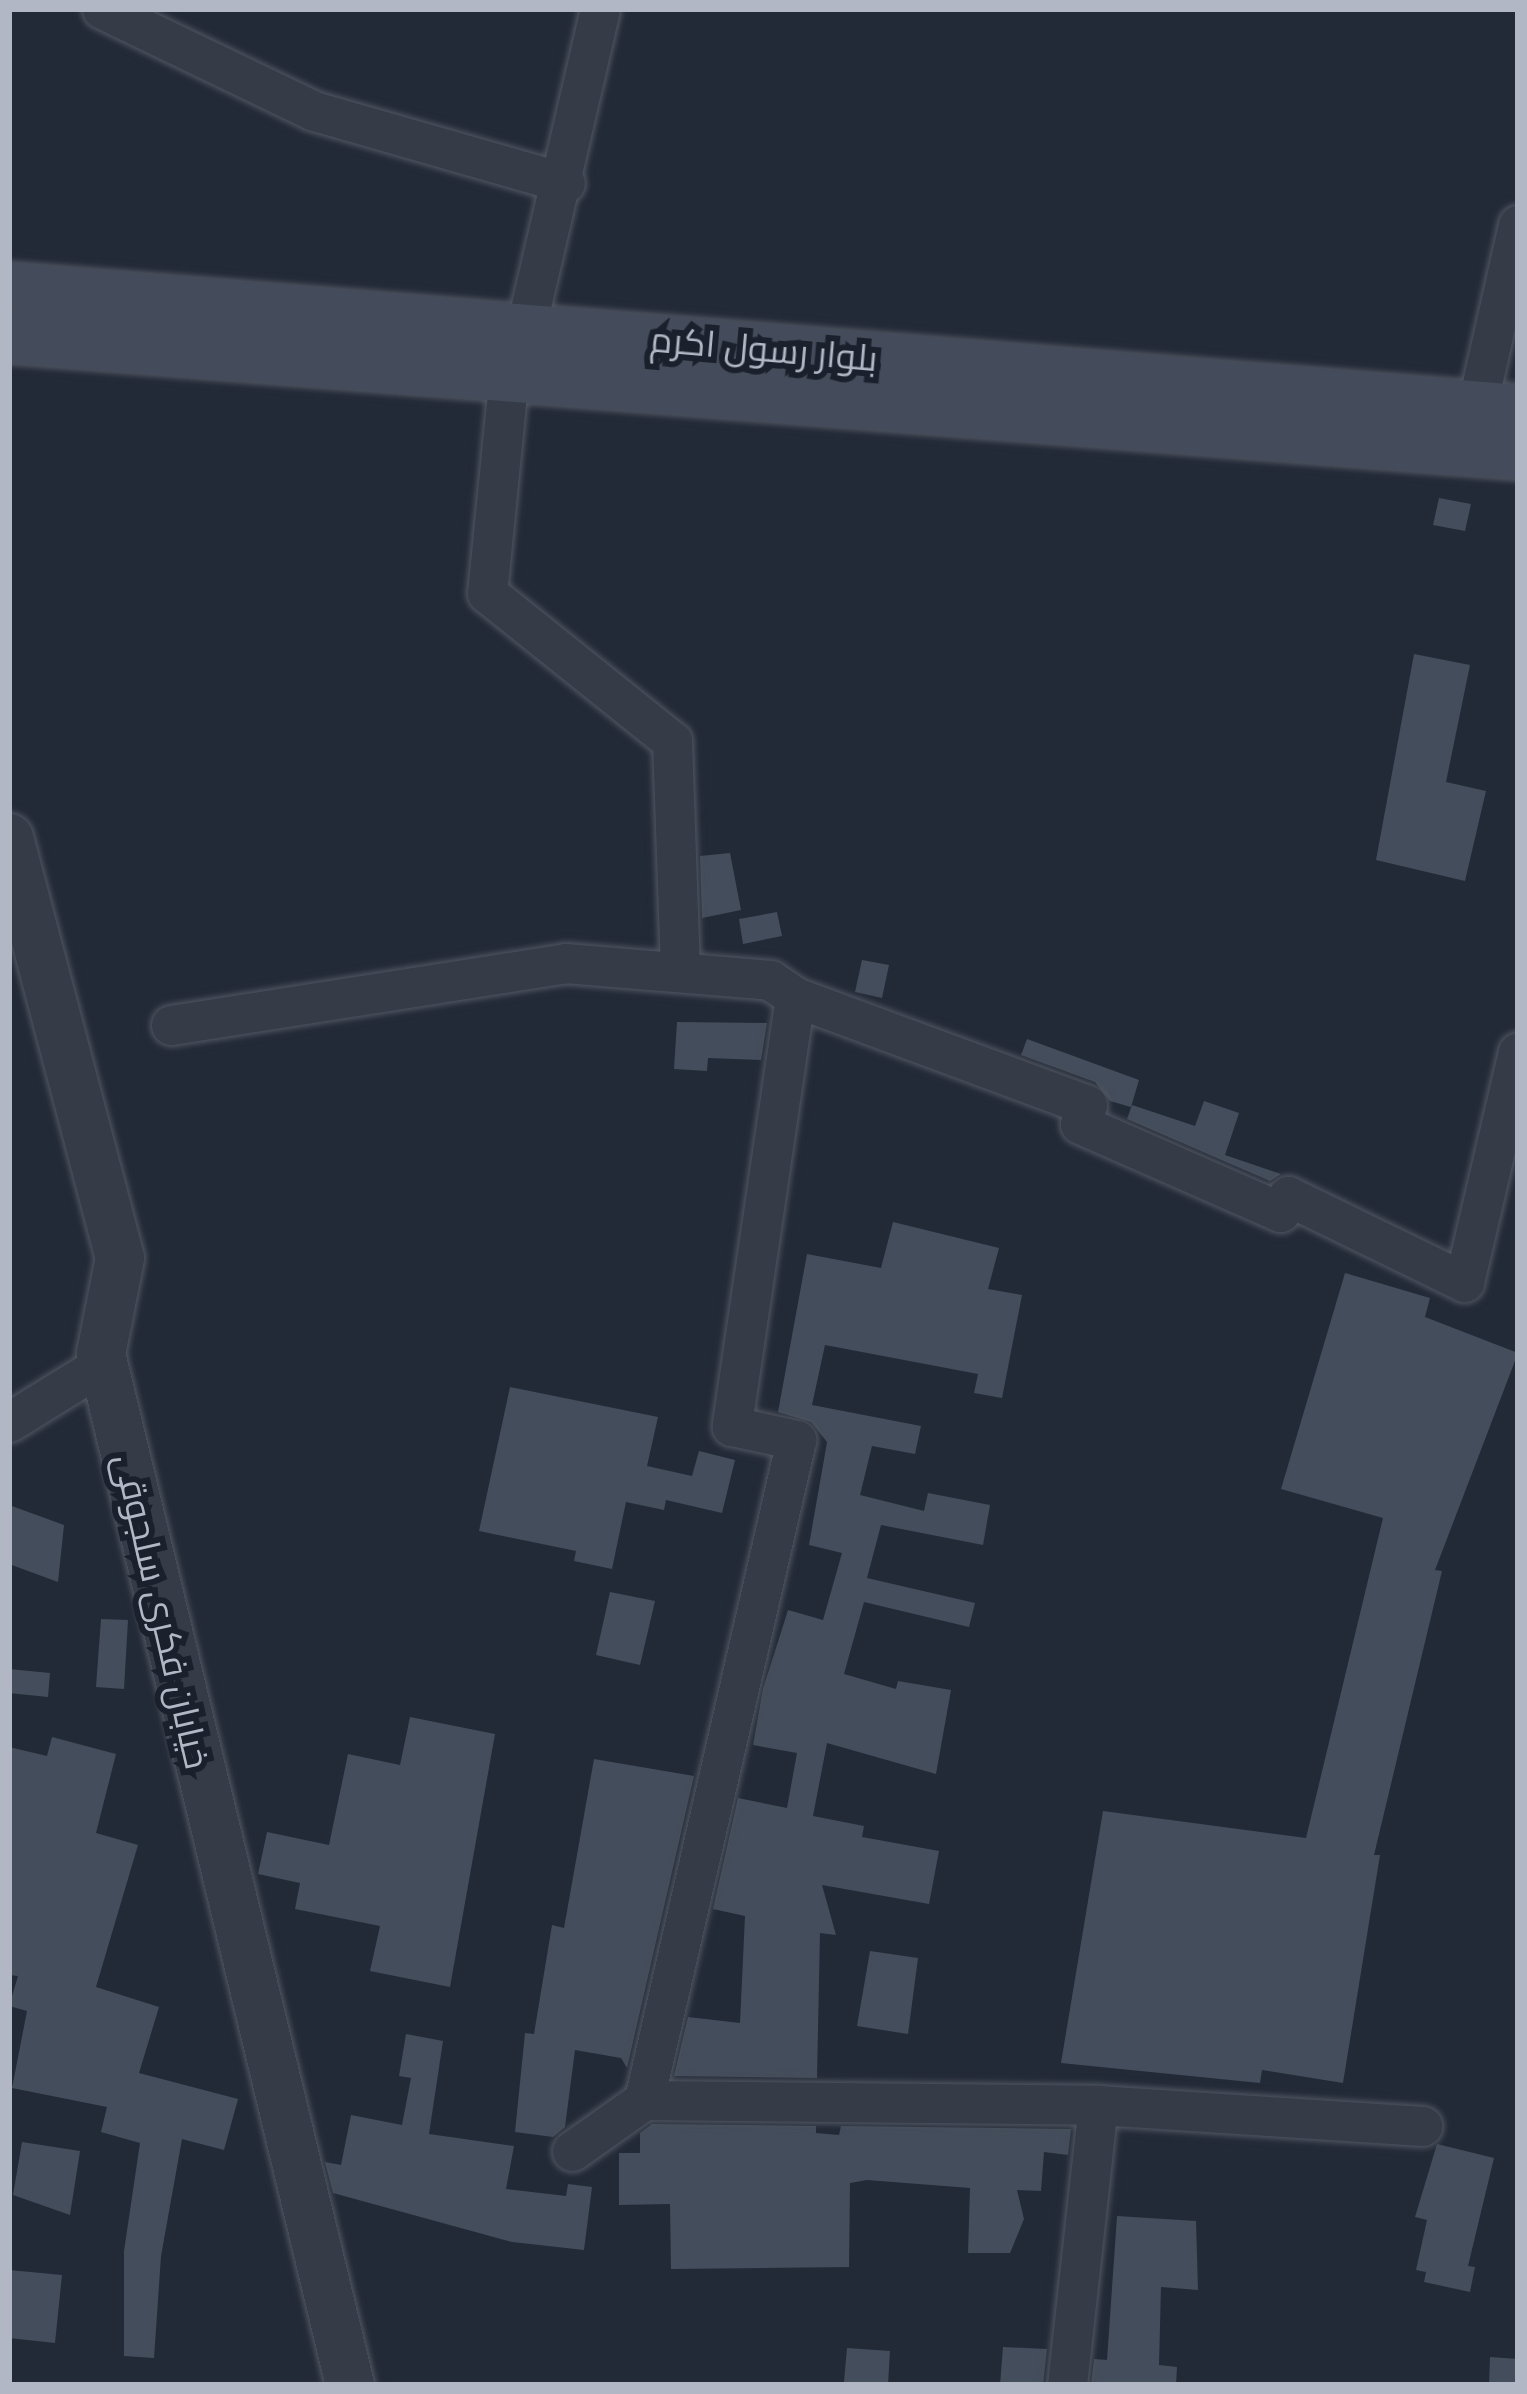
<!DOCTYPE html>
<html>
<head>
<meta charset="utf-8">
<style>
	body { margin:0 }
	#map { position:relative; width:1527px; height:2394px; overflow:hidden; background:#232a37; font-family:"Golos Text",Cairo,sans-serif }
	div>[style] { position:absolute }
	.building>* { inset:0; background:#444d5b }
	.roads { filter:drop-shadow(0 0 3px #515762) drop-shadow(0 0 3px #515762) }
	.minor>* { height:39px; margin:-19.5px; padding:0 19.5px; transform-origin:19.5px; border-radius:19.5px; background:#363c47 }
	.tertiary>* { height:48px; margin:-24px; padding:0 24px; transform-origin:24px; border-radius:24px; background:#363c47 }
	.secondary>* { height:54px; margin:-27px; padding:0 27px; transform-origin:27px; border-radius:27px; background:#444b5a }
	span { translate:-50% -50%; white-space:nowrap; text-align:center; line-height:1.15; -webkit-text-stroke:12px #1b212c; paint-order:stroke }
	.street-label { font-size:36px; color:#b1b7c4 }
	.frame { position:absolute; inset:0; border:12px solid #b1b7c4; pointer-events:none }
</style>
</head>
<body>
<div id="map">
	<div class="building">
		<div style="clip-path:polygon(1439px 498px,1471px 504px,1465px 531px,1433px 525px)"></div>
		<div style="clip-path:polygon(1414px 654px,1470px 665px,1446px 782px,1486px 791px,1465px 881px,1376px 860px)"></div>
		<div style="clip-path:polygon(730px 853px,741px 910px,702px 918px,700px 856px)"></div>
		<div style="clip-path:polygon(777px 912px,782px 936px,743px 944px,739px 919px)"></div>
		<div style="clip-path:polygon(862px 960px,889px 965px,882px 998px,855px 992px)"></div>
		<div style="clip-path:polygon(677px 1022px,767px 1023px,761px 1060px,708px 1058px,707px 1071px,674px 1069px)"></div>
		<div style="clip-path:polygon(1027px 1039px,1139px 1080px,1131px 1107px,1110px 1101px,1095px 1082px,1021px 1055px)"></div>
		<div style="clip-path:polygon(1204px 1101px,1239px 1113px,1225px 1155px,1281px 1174px,1270px 1181px,1127px 1119px,1132px 1105px,1195px 1126px)"></div>
		<div style="clip-path:polygon(893px 1222px,999px 1248px,988px 1289px,1022px 1295px,1002px 1398px,974px 1393px,978px 1374px,825px 1345px,812px 1405px,921px 1426px,915px 1454px,872px 1446px,860px 1495px,924px 1511px,928px 1493px,990px 1505px,983px 1545px,881px 1525px,867px 1578px,975px 1603px,969px 1627px,864px 1602px,844px 1674px,896px 1689px,898px 1681px,951px 1690px,936px 1774px,827px 1743px,813px 1816px,864px 1826px,862px 1837px,939px 1851px,929px 1904px,822px 1885px,836px 1935px,820px 1933px,817px 2078px,674px 2076px,688px 2017px,740px 2023px,745px 1916px,713px 1909px,738px 1798px,787px 1808px,797px 1753px,753px 1745px,763px 1689px,788px 1610px,823px 1620px,842px 1553px,809px 1545px,827px 1442px,811px 1422px,778px 1412px,807px 1254px,881px 1268px)"></div>
		<div style="clip-path:polygon(1345px 1273px,1430px 1298px,1425px 1317px,1518px 1353px,1435px 1570px,1442px 1571px,1374px 1855px,1380px 1855px,1343px 2083px,1262px 2070px,1260px 2083px,1061px 2063px,1103px 1811px,1306px 1838px,1383px 1518px,1281px 1489px)"></div>
		<div style="clip-path:polygon(510px 1387px,658px 1417px,647px 1466px,692px 1476px,699px 1451px,735px 1460px,722px 1513px,666px 1500px,664px 1510px,626px 1502px,612px 1569px,574px 1561px,576px 1551px,479px 1531px)"></div>
		<div style="clip-path:polygon(9px 1505px,64px 1525px,58px 1582px,9px 1564px)"></div>
		<div style="clip-path:polygon(610px 1592px,655px 1601px,640px 1665px,596px 1655px)"></div>
		<div style="clip-path:polygon(101px 1619px,128px 1620px,124px 1689px,96px 1687px)"></div>
		<div style="clip-path:polygon(9px 1669px,50px 1673px,48px 1697px,9px 1693px)"></div>
		<div style="clip-path:polygon(410px 1717px,495px 1734px,450px 1987px,370px 1971px,380px 1926px,295px 1909px,300px 1883px,258px 1874px,267px 1832px,329px 1845px,348px 1754px,400px 1765px)"></div>
		<div style="clip-path:polygon(52px 1737px,116px 1754px,96px 1833px,138px 1845px,96px 1987px,159px 2007px,139px 2073px,238px 2099px,224px 2150px,182px 2139px,161px 2256px,154px 2358px,124px 2356px,124px 2251px,140px 2143px,101px 2132px,107px 2107px,12px 2088px,27px 2011px,9px 2006px,18px 1976px,9px 1975px,9px 1747px,47px 1756px)"></div>
		<div style="clip-path:polygon(594px 1759px,694px 1776px,627px 2068px,621px 2058px,575px 2050px,565px 2127px,553px 2137px,515px 2132px,525px 2033px,534px 2034px,552px 1925px,564px 1928px)"></div>
		<div style="clip-path:polygon(870px 1951px,918px 1958px,908px 2034px,857px 2026px)"></div>
		<div style="clip-path:polygon(406px 2034px,443px 2041px,429px 2134px,514px 2146px,506px 2189px,566px 2196px,568px 2184px,592px 2187px,584px 2250px,512px 2242px,333px 2193px,325px 2162px,341px 2165px,351px 2115px,402px 2125px,411px 2078px,399px 2076px)"></div>
		<div style="clip-path:polygon(652px 2124px,816px 2126px,816px 2133px,839px 2135px,841px 2126px,1071px 2129px,1068px 2155px,1044px 2152px,1041px 2191px,1017px 2190px,1024px 2219px,1010px 2253px,968px 2253px,970px 2188px,867px 2180px,850px 2183px,849px 2267px,671px 2269px,670px 2204px,619px 2205px,619px 2153px,640px 2153px,640px 2133px)"></div>
		<div style="clip-path:polygon(22px 2142px,80px 2151px,70px 2215px,13px 2195px)"></div>
		<div style="clip-path:polygon(1437px 2144px,1494px 2158px,1468px 2266px,1475px 2267px,1470px 2292px,1424px 2282px,1426px 2272px,1416px 2270px,1427px 2220px,1415px 2217px)"></div>
		<div style="clip-path:polygon(1117px 2216px,1196px 2221px,1198px 2290px,1161px 2287px,1159px 2365px,1177px 2367px,1176px 2385px,1091px 2385px,1094px 2359px,1107px 2360px)"></div>
		<div style="clip-path:polygon(9px 2270px,62px 2275px,55px 2343px,9px 2338px)"></div>
		<div style="clip-path:polygon(1003px 2347px,1047px 2349px,1043px 2385px,1000px 2385px)"></div>
		<div style="clip-path:polygon(847px 2348px,890px 2351px,888px 2385px,844px 2382px)"></div>
		<div style="clip-path:polygon(1490px 2357px,1518px 2359px,1518px 2385px,1489px 2385px)"></div>
	</div>
	<div class="roads">
		<div class="minor">
			<div style="left:102px;top:9px;width:235px;rotate:25.7deg"></div>
			<div style="left:314px;top:111px;width:261px;rotate:16deg"></div>
			<div style="left:526px;top:327px;width:326px;rotate:-76.9deg"></div>
			<div style="left:509px;top:373px;width:221px;rotate:95.7deg"></div>
			<div style="left:487px;top:593px;width:237px;rotate:38.7deg"></div>
			<div style="left:672px;top:741px;width:226px;rotate:88deg"></div>
			<div style="left:1476px;top:410px;width:190px;rotate:-77.2deg"></div>
			<div style="left:795px;top:997px;width:311px;rotate:20.3deg"></div>
			<div style="left:1087px;top:1105px;width:20px;rotate:110deg"></div>
			<div style="left:1080px;top:1124px;width:219px;rotate:23.7deg"></div>
			<div style="left:1280px;top:1212px;width:18px;rotate:-63deg"></div>
			<div style="left:1288px;top:1196px;width:196px;rotate:26deg"></div>
			<div style="left:1464px;top:1282px;width:236px;rotate:-76.8deg"></div>
			<div style="left:171px;top:1025px;width:399px;rotate:-8.9deg"></div>
			<div style="left:565px;top:963px;width:206px;rotate:4.7deg"></div>
			<div style="left:770px;top:980px;width:30px;rotate:34deg"></div>
			<div style="left:795px;top:997px;width:434px;rotate:98.4deg"></div>
			<div style="left:732px;top:1426px;width:66px;rotate:12.3deg"></div>
			<div style="left:796px;top:1440px;width:677px;rotate:102.97deg"></div>
			<div style="left:9px;top:1422px;width:112px;rotate:-31.8deg"></div>
			<div style="left:572px;top:2151px;width:88px;rotate:-35.3deg"></div>
			<div style="left:644px;top:2100px;width:454px;rotate:0.6deg"></div>
			<div style="left:1098px;top:2105px;width:325px;rotate:3.7deg"></div>
			<div style="left:1067px;top:2385px;width:282px;rotate:-83.7deg"></div>
		</div>
		<div class="tertiary">
			<div style="left:9px;top:838px;width:434px;rotate:75.2deg"></div>
			<div style="left:120px;top:1258px;width:98px;rotate:101.2deg"></div>
			<div style="left:101px;top:1354px;width:1061px;rotate:76.42deg"></div>
		</div>
		<div class="secondary">
			<div style="left:9px;top:290px;width:1514px;rotate:4.62deg"></div>
			<div style="left:9px;top:336px;width:1513px;rotate:4.4deg"></div>
		</div>
	</div>
	<div class="street-label">
		<span style="left:764px;top:348px;rotate:5deg">بلوار رسول اکرم</span>
		<span style="left:163px;top:1611px;rotate:77deg">خیابان فکری سلجوقی</span>
	</div>
	<div class="frame"></div>
</div>
</body>
</html>
